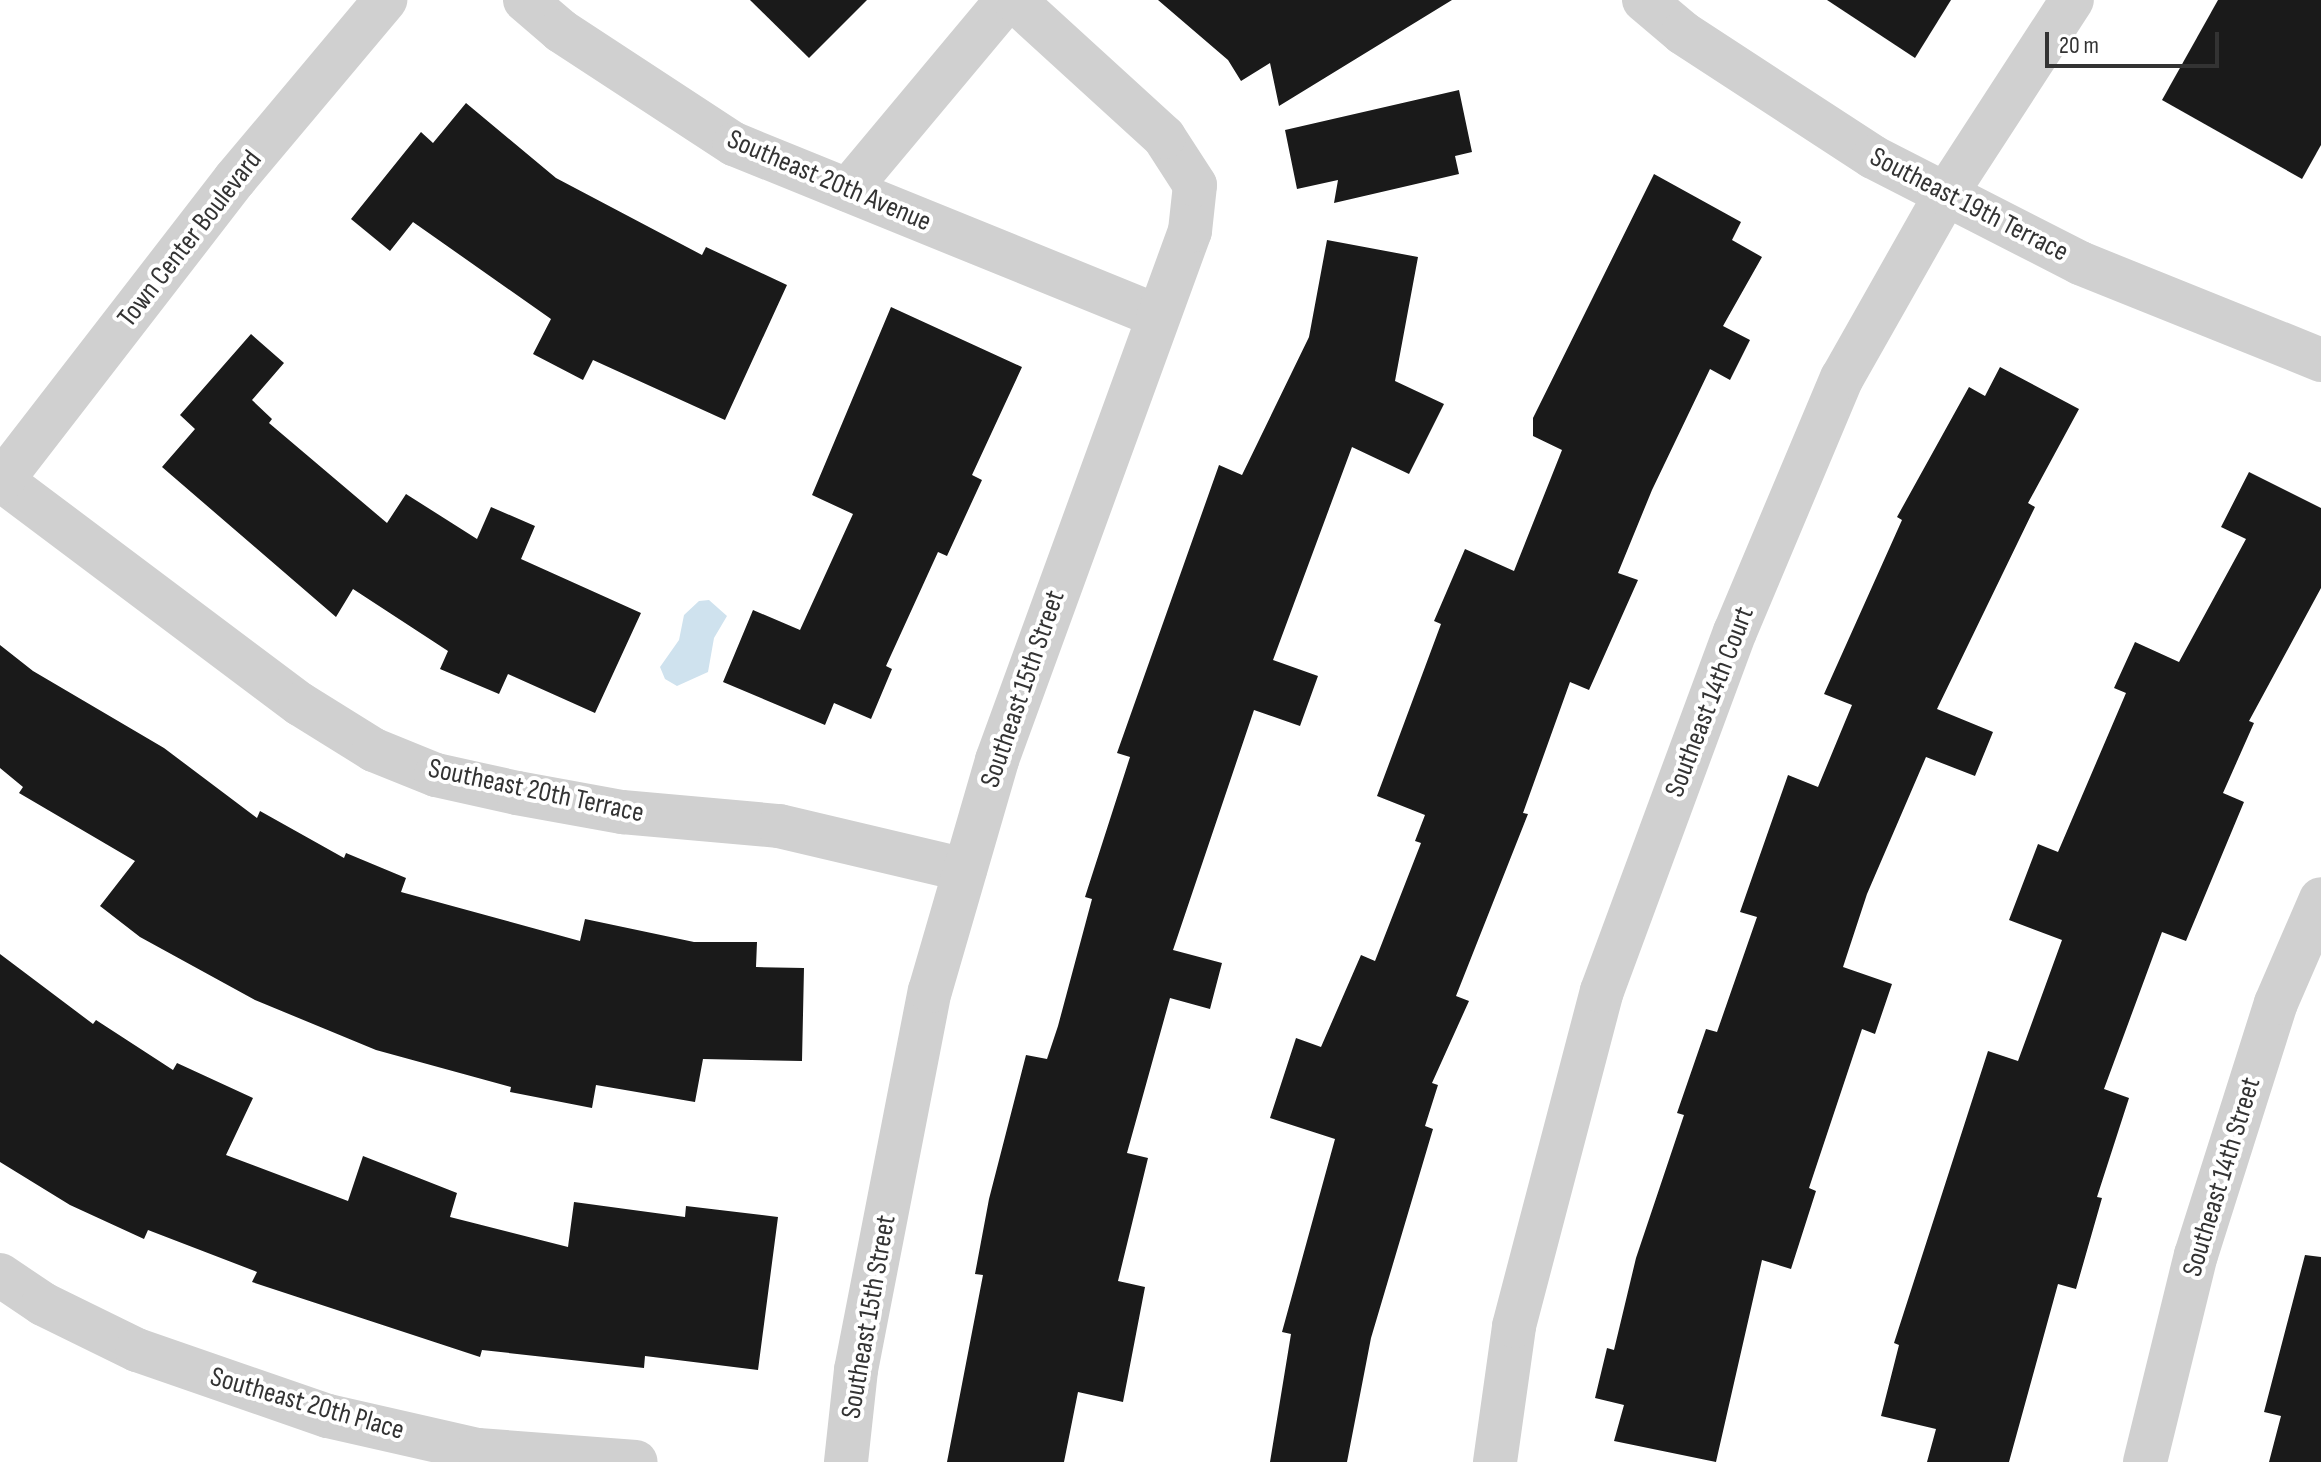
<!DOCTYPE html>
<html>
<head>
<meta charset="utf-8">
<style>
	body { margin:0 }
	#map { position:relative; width:2321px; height:1462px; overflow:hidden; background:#fff; font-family:"Sofia Sans Condensed",sans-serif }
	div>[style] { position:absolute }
	.water>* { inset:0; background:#cfe2ee }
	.building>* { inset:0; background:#1a1a1a }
	.minor>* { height:44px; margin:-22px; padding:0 22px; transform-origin:22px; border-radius:22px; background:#d0d0d0 }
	span { translate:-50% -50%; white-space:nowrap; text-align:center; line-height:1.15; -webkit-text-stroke:8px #fff; paint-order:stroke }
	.street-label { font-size:28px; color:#333 }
	.scale { position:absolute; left:2045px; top:32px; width:174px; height:36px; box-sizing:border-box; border:4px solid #333; border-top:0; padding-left:10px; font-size:24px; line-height:28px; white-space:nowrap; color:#333; -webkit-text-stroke:6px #fff; paint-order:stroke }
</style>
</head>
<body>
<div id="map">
	<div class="water">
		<div style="clip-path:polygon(709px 600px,727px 616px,714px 638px,708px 672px,677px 686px,665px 679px,660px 667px,679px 640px,684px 615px,699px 601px)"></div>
	</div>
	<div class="building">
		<div style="clip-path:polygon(750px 0,867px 0,809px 58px)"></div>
		<div style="clip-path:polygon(1158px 0,1452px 0,1279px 106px,1270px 63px,1241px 81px,1228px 60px)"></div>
		<div style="clip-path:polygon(1827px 0,1951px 0,1915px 58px)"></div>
		<div style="clip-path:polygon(2218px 0,2321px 0,2321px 145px,2302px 179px,2162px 100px)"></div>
		<div style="clip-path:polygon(1459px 90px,1472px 152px,1455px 156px,1459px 174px,1334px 203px,1338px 180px,1297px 189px,1285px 130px)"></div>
		<div style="clip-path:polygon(466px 103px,556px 178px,702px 255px,706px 247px,787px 285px,725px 420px,593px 360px,583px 380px,533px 354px,551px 319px,413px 222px,390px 251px,351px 219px,421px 132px,433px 143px)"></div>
		<div style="clip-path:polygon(1654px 174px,1741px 222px,1732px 240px,1762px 257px,1723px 326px,1750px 340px,1730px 380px,1710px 369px,1652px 490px,1618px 573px,1638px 580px,1589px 690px,1570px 682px,1523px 813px,1528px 814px,1456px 996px,1469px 1001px,1432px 1083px,1438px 1085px,1425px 1126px,1433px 1129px,1371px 1338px,1347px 1462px,1270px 1462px,1291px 1334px,1282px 1332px,1335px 1139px,1270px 1118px,1296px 1038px,1321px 1047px,1361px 955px,1375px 961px,1421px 843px,1415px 841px,1425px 815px,1377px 796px,1441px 624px,1434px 621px,1465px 549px,1514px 571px,1562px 450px,1533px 436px,1533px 418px)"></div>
		<div style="clip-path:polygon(1327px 240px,1418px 257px,1395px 381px,1444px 404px,1409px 474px,1352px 447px,1273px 660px,1318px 676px,1300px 726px,1254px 710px,1173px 950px,1222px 963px,1210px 1009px,1170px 998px,1127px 1153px,1148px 1158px,1118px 1281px,1145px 1287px,1123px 1402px,1078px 1392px,1064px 1462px,947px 1462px,983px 1275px,975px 1274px,989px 1199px,1026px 1055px,1047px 1059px,1058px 1026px,1092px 899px,1085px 897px,1130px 757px,1117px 753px,1219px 465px,1242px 475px,1309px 337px)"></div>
		<div style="clip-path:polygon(891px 307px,1022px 367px,972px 475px,982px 480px,947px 556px,938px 552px,886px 666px,892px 669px,871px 719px,834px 703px,825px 725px,723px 682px,753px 610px,800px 630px,853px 514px,812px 495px)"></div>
		<div style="clip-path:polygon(251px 334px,284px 363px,252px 400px,272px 419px,269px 423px,387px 523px,406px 494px,477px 539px,491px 507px,535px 526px,521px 559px,641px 613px,595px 713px,508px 674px,499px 694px,440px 669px,448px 651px,353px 589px,336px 617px,162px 467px,195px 429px,180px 415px)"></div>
		<div style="clip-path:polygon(2000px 367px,2079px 409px,2028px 503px,2035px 507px,1937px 709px,1993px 732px,1975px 776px,1926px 757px,1867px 894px,1843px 967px,1892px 984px,1875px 1034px,1862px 1029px,1809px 1188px,1816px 1191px,1791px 1269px,1762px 1260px,1716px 1462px,1614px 1441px,1624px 1405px,1595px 1398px,1607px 1348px,1614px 1350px,1636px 1258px,1684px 1115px,1677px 1113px,1706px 1029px,1717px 1032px,1757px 917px,1740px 912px,1788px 775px,1818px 787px,1852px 705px,1824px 694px,1902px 520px,1897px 517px,1969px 387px,1985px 396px)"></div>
		<div style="clip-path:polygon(2249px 472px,2321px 508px,2321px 588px,2249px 721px,2254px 723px,2223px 793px,2244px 802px,2186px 941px,2162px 932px,2104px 1089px,2129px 1098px,2097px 1197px,2102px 1198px,2076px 1289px,2058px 1284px,2009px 1462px,1927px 1462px,1936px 1429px,1881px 1416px,1899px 1345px,1894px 1343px,1988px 1051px,2018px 1061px,2062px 940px,2009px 920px,2038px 844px,2058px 852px,2126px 693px,2114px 688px,2135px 642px,2179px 662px,2246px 539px,2221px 527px)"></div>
		<div style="clip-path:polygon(0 645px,33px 671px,164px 748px,257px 818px,260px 811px,344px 858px,346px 853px,406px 878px,401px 892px,580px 941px,585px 919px,694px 942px,757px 942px,756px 967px,804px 968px,802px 1061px,703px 1059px,695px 1102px,596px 1085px,592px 1108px,510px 1092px,511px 1087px,376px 1050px,255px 1000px,140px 937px,100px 906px,135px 861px,19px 793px,23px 787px,0 768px)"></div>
		<div style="clip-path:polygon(0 954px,93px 1024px,96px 1020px,173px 1070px,177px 1063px,253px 1098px,226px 1155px,348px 1201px,363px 1156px,457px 1193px,450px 1217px,568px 1247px,574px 1202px,685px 1217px,686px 1206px,778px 1217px,758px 1370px,645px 1356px,644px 1368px,482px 1350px,480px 1357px,252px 1282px,257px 1272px,148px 1230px,144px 1239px,70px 1205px,0 1162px)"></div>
		<div style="clip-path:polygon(2305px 1255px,2321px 1257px,2321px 1462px,2269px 1462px,2281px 1416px,2264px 1412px)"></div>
	</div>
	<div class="minor">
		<div style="left:525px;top:0;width:48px;rotate:40.7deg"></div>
		<div style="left:561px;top:31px;width:207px;rotate:33.2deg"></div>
		<div style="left:734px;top:144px;width:458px;rotate:22.1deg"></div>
		<div style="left:1644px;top:0;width:51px;rotate:40.2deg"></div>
		<div style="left:1683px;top:33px;width:227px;rotate:33.1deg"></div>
		<div style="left:1873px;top:157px;width:233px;rotate:27.1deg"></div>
		<div style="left:2080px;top:263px;width:260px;rotate:21.9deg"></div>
		<div style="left:848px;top:190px;width:248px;rotate:-50.1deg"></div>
		<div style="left:0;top:479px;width:375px;rotate:36.9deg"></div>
		<div style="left:300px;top:704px;width:87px;rotate:31.9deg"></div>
		<div style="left:374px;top:750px;width:67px;rotate:22deg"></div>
		<div style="left:436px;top:775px;width:83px;rotate:12.5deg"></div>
		<div style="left:517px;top:793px;width:107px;rotate:10.3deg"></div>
		<div style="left:622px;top:812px;width:158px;rotate:5.1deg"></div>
		<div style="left:779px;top:826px;width:191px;rotate:13.3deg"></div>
		<div style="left:0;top:483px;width:384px;rotate:-52.3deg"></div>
		<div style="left:235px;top:179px;width:234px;rotate:-50deg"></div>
		<div style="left:0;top:1275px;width:52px;rotate:34deg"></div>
		<div style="left:43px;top:1304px;width:105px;rotate:26.1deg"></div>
		<div style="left:137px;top:1350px;width:202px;rotate:19.1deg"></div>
		<div style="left:328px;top:1416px;width:154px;rotate:12.8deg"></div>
		<div style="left:478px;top:1450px;width:158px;rotate:4.3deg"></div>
		<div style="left:846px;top:1462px;width:93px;rotate:-83.8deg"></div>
		<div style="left:856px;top:1370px;width:386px;rotate:-79deg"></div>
		<div style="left:930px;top:991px;width:241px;rotate:-73.8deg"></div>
		<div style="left:997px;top:760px;width:563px;rotate:-69.96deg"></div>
		<div style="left:1190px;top:231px;width:46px;rotate:-83.8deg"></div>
		<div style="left:1195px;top:185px;width:57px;rotate:-122.9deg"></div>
		<div style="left:1164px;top:137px;width:203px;rotate:-137.6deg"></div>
		<div style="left:1495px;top:1462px;width:137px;rotate:-82deg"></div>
		<div style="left:1514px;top:1326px;width:346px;rotate:-75.3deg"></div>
		<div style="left:1602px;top:991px;width:383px;rotate:-69.7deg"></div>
		<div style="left:1735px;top:632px;width:276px;rotate:-67.2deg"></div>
		<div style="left:1842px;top:378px;width:211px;rotate:-60.5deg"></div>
		<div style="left:1946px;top:194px;width:231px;rotate:-57deg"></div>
		<div style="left:2145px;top:1462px;width:213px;rotate:-76.2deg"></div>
		<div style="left:2196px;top:1255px;width:264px;rotate:-72.4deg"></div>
		<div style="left:2276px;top:1003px;width:113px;rotate:-66.6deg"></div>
	</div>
	<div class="street-label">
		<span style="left:829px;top:181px;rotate:23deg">Southeast 20th Avenue</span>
		<span style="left:1969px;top:205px;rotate:27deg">Southeast 19th Terrace</span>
		<span style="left:190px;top:239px;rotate:-52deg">Town Center Boulevard</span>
		<span style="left:1023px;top:689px;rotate:-71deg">Southeast 15th Street</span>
		<span style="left:1710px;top:702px;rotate:-69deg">Southeast 14th Court</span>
		<span style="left:536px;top:791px;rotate:12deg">Southeast 20th Terrace</span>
		<span style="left:2222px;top:1177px;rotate:-73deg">Southeast 14th Street</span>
		<span style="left:869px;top:1317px;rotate:-80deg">Southeast 15th Street</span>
		<span style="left:307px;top:1404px;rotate:16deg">Southeast 20th Place</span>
	</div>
	<div class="scale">20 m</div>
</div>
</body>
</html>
